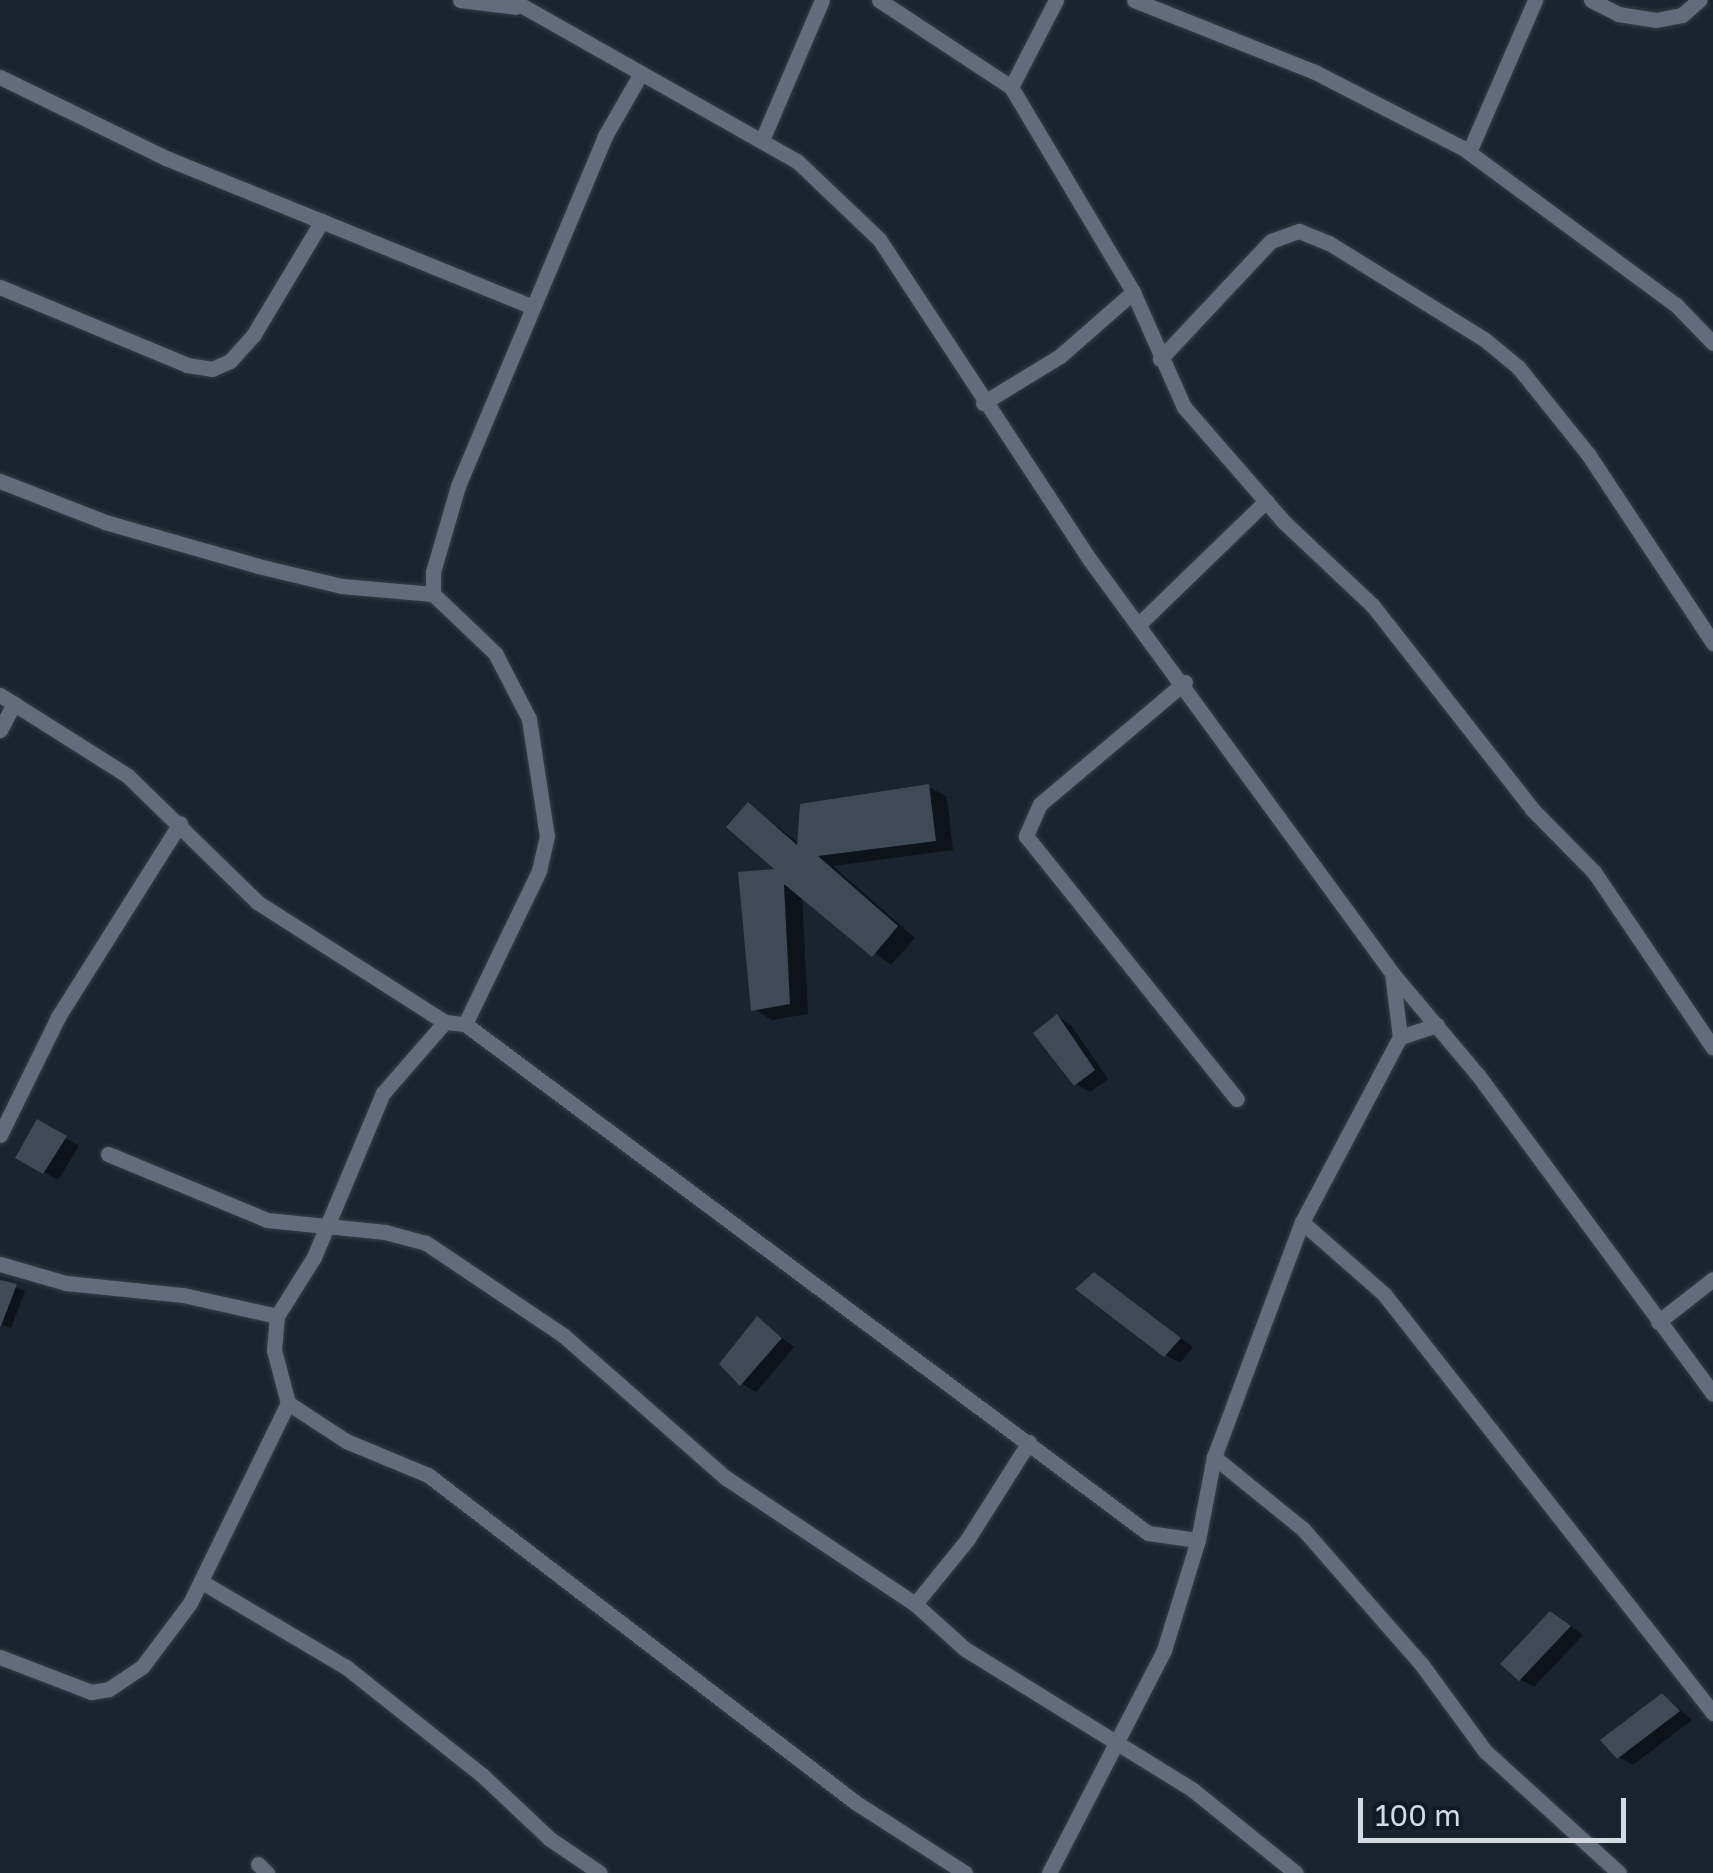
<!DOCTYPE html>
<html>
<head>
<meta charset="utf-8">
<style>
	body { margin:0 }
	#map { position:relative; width:1713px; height:1873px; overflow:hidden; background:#1b2330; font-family:"Golos Text",sans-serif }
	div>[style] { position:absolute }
	.shadow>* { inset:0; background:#0007 }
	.building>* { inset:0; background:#404958 }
	.roads { filter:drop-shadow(0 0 2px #373d48) drop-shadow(0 0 2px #373d48) }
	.minor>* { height:15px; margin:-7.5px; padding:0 7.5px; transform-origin:7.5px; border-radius:7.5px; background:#636c7c }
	span { translate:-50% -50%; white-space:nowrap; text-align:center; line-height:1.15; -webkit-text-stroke:9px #111926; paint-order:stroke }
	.scale { position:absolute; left:1358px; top:1798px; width:268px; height:45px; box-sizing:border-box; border:5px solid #d4d9e2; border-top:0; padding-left:12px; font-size:30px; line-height:35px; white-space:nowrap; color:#d4d9e2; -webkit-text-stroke:8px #111926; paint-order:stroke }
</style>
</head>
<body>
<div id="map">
	<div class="shadow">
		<div style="clip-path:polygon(928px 786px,947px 797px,953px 850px,833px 866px,915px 938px,891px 965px,802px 896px,808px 1014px,772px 1020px,754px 1009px,780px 871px,749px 805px,800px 844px)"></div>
		<div style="clip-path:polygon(1058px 1017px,1071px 1025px,1108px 1079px,1090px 1092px,1076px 1084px)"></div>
		<div style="clip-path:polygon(38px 1122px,79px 1146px,58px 1180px,18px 1158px)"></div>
		<div style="clip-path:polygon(0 1282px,25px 1291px,11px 1328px,0 1324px)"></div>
		<div style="clip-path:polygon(1108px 1283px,1193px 1347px,1180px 1363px,1166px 1355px)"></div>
		<div style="clip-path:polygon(758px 1319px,794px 1347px,756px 1392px,742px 1384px)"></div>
		<div style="clip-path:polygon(1565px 1622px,1583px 1635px,1534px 1687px,1520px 1679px)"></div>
		<div style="clip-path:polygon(1663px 1696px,1692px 1720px,1633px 1765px,1619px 1757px)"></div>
	</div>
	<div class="building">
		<div style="clip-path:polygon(929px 784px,936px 841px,818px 856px,898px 926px,872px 957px,784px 884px,790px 1004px,751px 1011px,738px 872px,774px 869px,726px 827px,748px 802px,797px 845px,800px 804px)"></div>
		<div style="clip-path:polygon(1057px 1014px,1095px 1070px,1074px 1086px,1033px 1033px)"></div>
		<div style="clip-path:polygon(37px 1119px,67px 1136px,43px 1174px,15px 1158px)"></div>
		<div style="clip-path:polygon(1094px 1272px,1181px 1338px,1164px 1357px,1075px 1289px)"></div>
		<div style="clip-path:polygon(0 1280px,17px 1284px,1px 1326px,0 1326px)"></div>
		<div style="clip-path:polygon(757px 1316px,782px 1338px,740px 1386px,719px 1364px)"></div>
		<div style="clip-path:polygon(1550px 1611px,1571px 1626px,1519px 1681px,1500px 1664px)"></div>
		<div style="clip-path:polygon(1662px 1693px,1680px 1711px,1617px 1759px,1600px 1740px)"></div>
	</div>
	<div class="roads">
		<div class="minor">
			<div style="left:460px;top:0;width:56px;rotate:7.1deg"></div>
			<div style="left:512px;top:0;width:327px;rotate:29.5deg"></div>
			<div style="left:797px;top:161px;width:113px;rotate:43.6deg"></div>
			<div style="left:879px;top:239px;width:384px;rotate:56.7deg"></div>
			<div style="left:1090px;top:560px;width:512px;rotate:53.82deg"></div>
			<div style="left:1392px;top:973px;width:133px;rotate:49.9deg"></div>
			<div style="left:1478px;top:1075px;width:396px;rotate:53.6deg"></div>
			<div style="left:879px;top:0;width:158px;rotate:33.4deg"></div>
			<div style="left:1056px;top:0;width:98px;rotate:117.3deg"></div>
			<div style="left:1011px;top:87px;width:239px;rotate:59.2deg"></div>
			<div style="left:1133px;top:292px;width:126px;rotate:66.1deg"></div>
			<div style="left:1184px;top:407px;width:154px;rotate:49deg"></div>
			<div style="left:1285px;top:523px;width:121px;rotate:43.3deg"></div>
			<div style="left:1373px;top:606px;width:258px;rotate:51.9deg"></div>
			<div style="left:1532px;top:809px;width:88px;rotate:45.5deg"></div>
			<div style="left:1594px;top:872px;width:212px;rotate:55.9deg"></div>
			<div style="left:1134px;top:0;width:195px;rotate:21.7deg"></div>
			<div style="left:1315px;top:72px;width:166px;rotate:27.2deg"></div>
			<div style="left:1463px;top:148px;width:265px;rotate:36.4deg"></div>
			<div style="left:1676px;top:305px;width:53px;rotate:45.8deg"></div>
			<div style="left:1591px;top:0;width:30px;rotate:27deg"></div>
			<div style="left:1618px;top:14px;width:38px;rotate:9deg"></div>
			<div style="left:1656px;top:20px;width:26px;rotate:-11deg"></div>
			<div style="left:1682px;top:15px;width:23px;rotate:-41deg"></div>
			<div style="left:0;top:77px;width:185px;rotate:26deg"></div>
			<div style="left:166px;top:158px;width:394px;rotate:22.1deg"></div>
			<div style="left:762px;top:140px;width:152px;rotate:-66.8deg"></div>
			<div style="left:1469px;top:152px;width:166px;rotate:-66.5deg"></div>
			<div style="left:0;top:287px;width:203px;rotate:22.6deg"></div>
			<div style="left:187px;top:365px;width:25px;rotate:9deg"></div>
			<div style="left:212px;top:369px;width:20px;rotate:-24deg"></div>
			<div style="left:230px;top:361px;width:36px;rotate:-48deg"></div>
			<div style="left:254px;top:334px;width:132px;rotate:-59deg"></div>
			<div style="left:1160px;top:359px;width:162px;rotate:-46.8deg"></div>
			<div style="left:1271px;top:241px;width:30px;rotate:-20deg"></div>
			<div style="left:1299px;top:231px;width:32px;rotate:22deg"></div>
			<div style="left:1329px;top:243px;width:182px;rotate:31.8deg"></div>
			<div style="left:1484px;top:339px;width:44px;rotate:39.5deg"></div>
			<div style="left:1518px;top:367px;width:112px;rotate:51.2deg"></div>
			<div style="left:1588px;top:454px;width:227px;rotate:56.5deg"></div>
			<div style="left:983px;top:403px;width:90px;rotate:-31.4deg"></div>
			<div style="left:1060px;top:356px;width:97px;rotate:-41.2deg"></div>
			<div style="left:0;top:481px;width:113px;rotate:21.3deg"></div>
			<div style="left:105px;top:522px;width:159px;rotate:16deg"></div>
			<div style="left:258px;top:566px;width:86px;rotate:13.4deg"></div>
			<div style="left:342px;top:586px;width:91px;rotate:5deg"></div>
			<div style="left:433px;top:594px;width:86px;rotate:43.6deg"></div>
			<div style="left:495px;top:653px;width:74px;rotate:62.7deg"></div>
			<div style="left:529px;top:719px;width:118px;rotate:81.3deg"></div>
			<div style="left:547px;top:836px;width:36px;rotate:103deg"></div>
			<div style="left:539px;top:871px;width:170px;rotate:115.8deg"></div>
			<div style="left:433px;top:594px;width:22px;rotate:-90deg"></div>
			<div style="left:433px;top:572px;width:90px;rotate:-73.8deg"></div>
			<div style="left:458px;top:486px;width:380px;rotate:-67.2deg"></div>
			<div style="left:605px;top:136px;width:70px;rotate:-60.2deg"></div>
			<div style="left:1139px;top:624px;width:177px;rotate:-44.1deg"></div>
			<div style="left:1185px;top:682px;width:189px;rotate:139.9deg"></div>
			<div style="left:1040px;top:804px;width:35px;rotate:114deg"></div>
			<div style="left:1026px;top:836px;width:337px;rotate:51.3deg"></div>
			<div style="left:0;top:695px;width:151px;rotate:32.3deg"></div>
			<div style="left:128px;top:776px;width:180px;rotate:44.3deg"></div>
			<div style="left:257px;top:902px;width:223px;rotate:32.6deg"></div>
			<div style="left:0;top:730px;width:30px;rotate:-62deg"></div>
			<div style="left:1400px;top:1037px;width:39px;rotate:-18deg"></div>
			<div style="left:0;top:1135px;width:131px;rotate:-63.8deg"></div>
			<div style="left:58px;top:1017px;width:229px;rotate:-57.8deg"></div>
			<div style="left:108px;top:1154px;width:172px;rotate:22.5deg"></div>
			<div style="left:267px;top:1220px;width:119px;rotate:5.8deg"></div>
			<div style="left:385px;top:1232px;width:42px;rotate:15deg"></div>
			<div style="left:426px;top:1243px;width:165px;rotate:33.9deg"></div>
			<div style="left:563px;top:1335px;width:217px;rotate:41.3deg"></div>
			<div style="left:726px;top:1478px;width:227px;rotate:33.7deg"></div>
			<div style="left:1302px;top:1222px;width:109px;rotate:41.3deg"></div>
			<div style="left:1384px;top:1294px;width:533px;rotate:51.86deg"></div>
			<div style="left:0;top:1264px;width:69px;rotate:16.1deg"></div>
			<div style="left:66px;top:1283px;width:118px;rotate:5.9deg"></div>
			<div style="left:183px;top:1295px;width:96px;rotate:12.6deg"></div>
			<div style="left:1658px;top:1322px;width:70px;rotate:-38deg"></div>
			<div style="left:288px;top:1403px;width:69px;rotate:33.2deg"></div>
			<div style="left:346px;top:1441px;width:89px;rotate:22.5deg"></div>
			<div style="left:428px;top:1475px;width:538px;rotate:37.45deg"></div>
			<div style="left:855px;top:1802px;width:131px;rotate:32.8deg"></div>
			<div style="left:1029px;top:1442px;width:116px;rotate:122.3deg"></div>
			<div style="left:967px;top:1540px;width:82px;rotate:129.1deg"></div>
			<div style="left:915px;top:1604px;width:67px;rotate:42deg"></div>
			<div style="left:965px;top:1649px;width:268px;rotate:31.7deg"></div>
			<div style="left:1193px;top:1790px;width:132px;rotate:38.9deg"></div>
			<div style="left:1214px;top:1457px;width:114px;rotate:39deg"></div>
			<div style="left:1303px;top:1529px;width:181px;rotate:48.8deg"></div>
			<div style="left:1422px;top:1665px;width:107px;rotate:53.8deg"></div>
			<div style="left:1485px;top:1751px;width:181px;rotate:42.3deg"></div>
			<div style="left:202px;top:1582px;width:167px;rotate:30.6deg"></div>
			<div style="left:346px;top:1667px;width:174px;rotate:38.5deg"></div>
			<div style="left:482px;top:1775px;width:93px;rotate:43.3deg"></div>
			<div style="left:550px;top:1839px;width:60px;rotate:34.2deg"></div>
			<div style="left:0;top:1657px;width:97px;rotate:21deg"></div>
			<div style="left:91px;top:1692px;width:18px;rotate:-9deg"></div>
			<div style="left:109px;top:1689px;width:40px;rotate:-34deg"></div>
			<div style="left:142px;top:1667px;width:80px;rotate:-53.1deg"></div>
			<div style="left:190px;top:1603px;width:223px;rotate:-63.9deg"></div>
			<div style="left:288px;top:1403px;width:55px;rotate:-104.8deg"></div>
			<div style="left:274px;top:1350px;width:34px;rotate:-85deg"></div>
			<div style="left:277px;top:1316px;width:70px;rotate:-57.9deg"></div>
			<div style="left:314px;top:1257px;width:178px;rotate:-67.2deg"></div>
			<div style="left:383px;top:1093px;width:94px;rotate:-48.9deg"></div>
			<div style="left:445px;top:1022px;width:20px;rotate:6deg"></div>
			<div style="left:465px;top:1024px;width:852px;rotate:36.7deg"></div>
			<div style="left:1148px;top:1533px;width:50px;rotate:8deg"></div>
			<div style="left:1198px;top:1540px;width:85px;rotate:-79.1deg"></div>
			<div style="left:1214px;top:1457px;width:251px;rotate:-69.5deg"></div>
			<div style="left:1302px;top:1222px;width:209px;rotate:-62.1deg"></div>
			<div style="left:1400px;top:1037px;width:64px;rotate:-97.1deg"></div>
			<div style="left:258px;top:1864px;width:13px;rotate:45deg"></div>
			<div style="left:1049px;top:1873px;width:251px;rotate:-62.7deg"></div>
			<div style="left:1164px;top:1650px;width:115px;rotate:-72.8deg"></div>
		</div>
	</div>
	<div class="scale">100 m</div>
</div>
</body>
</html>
